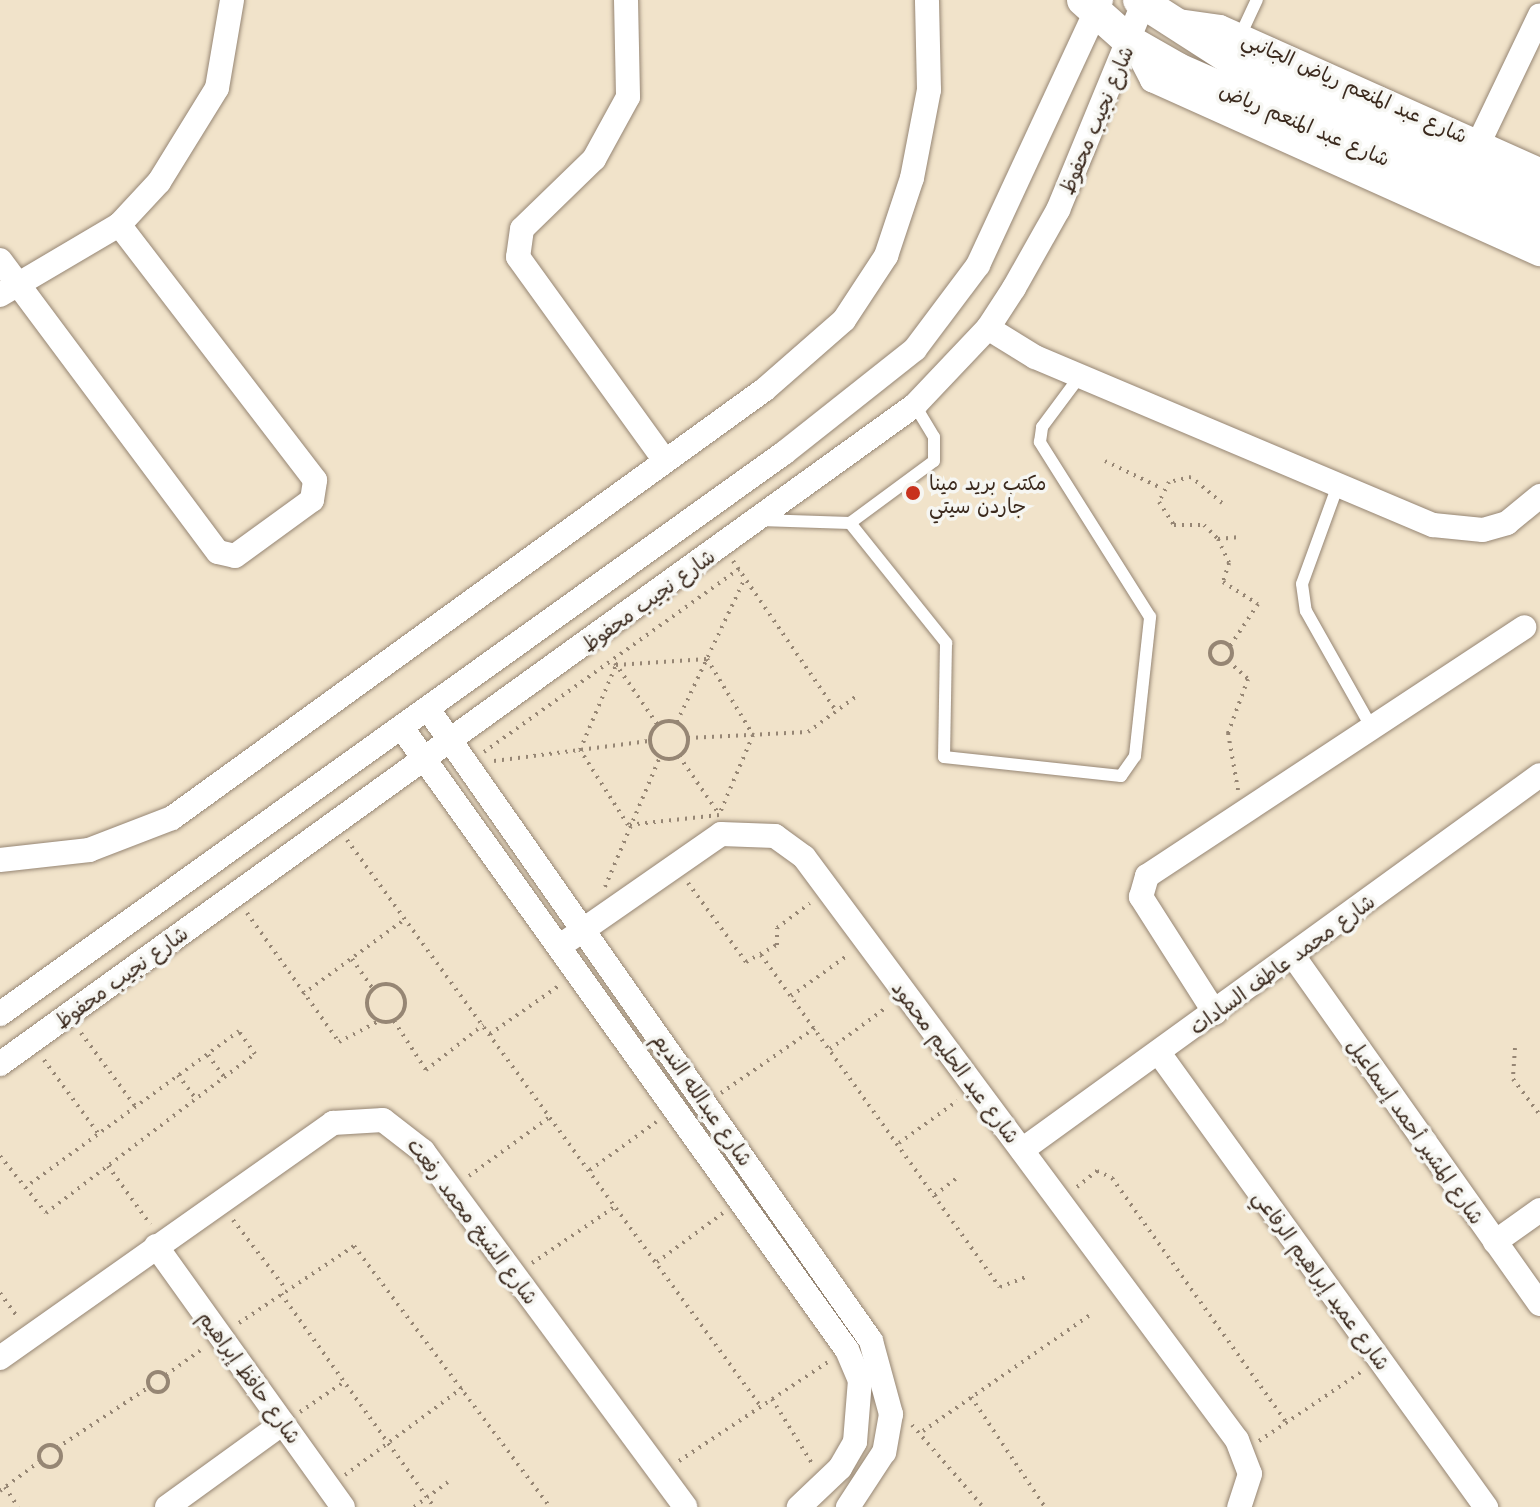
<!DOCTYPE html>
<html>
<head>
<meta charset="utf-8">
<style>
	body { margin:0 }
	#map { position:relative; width:1540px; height:1507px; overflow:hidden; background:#f1e3ca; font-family:"Playpen Sans","Playpen Sans Arabic",sans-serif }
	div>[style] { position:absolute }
	.path>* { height:4px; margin-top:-2px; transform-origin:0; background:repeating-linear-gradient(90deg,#968674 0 2px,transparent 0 8px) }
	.path>.ring { margin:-2px; padding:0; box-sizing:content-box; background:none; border:4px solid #968674; border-radius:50% }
	.roads { filter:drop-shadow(0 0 2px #968674) drop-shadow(0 0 2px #968674) }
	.lane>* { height:12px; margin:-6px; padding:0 6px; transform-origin:6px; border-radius:6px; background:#fff }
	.street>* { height:24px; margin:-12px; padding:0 12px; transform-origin:12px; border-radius:12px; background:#fff }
	.secondary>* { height:32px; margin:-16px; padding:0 16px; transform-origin:16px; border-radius:16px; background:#fff }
	.dots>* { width:22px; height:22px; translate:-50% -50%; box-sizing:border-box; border:4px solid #f6f6f2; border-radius:50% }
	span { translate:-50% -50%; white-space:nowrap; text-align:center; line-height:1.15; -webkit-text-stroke:7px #f6f6f2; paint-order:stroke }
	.street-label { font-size:20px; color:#3b2a1e }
	.poi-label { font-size:20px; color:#3b2a1e }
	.left { translate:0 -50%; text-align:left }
</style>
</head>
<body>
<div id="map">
	<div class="path">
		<div style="left:1105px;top:461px;width:62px;rotate:25.7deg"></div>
		<div style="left:1222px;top:503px;width:40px;rotate:-140deg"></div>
		<div style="left:1191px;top:477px;width:23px;rotate:167deg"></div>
		<div style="left:1169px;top:482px;width:22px;rotate:117deg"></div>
		<div style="left:1159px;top:502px;width:27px;rotate:57deg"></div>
		<div style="left:1174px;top:525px;width:30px"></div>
		<div style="left:1204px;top:525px;width:20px;rotate:45deg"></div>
		<div style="left:1218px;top:539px;width:26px;rotate:65deg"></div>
		<div style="left:1229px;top:563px;width:20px;rotate:108deg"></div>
		<div style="left:1223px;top:582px;width:41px;rotate:32.2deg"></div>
		<div style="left:1258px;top:604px;width:50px;rotate:123.7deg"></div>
		<div style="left:1218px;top:539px;width:22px;rotate:-5deg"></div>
		<div style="left:733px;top:561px;width:182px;rotate:55.5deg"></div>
		<div class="ring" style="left:1210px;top:642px;width:18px;height:18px"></div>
		<div style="left:707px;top:659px;width:89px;rotate:58.8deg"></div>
		<div style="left:753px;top:735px;width:87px;rotate:113deg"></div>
		<div style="left:719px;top:815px;width:92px;rotate:173.7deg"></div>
		<div style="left:628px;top:825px;width:89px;rotate:-122.6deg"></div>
		<div style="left:580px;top:750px;width:92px;rotate:-67deg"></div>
		<div style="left:616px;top:665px;width:91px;rotate:-3.8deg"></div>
		<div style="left:1228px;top:661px;width:27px;rotate:42deg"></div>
		<div style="left:1248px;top:679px;width:58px;rotate:110.3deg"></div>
		<div style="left:1228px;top:733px;width:58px;rotate:80deg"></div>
		<div style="left:615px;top:663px;width:74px;rotate:55.5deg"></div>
		<div class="ring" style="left:650px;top:721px;width:34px;height:34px"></div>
		<div style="left:677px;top:722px;width:159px;rotate:-64.7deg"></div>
		<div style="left:688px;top:738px;width:120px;rotate:-2.9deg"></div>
		<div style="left:808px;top:732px;width:62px;rotate:-36.5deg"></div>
		<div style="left:484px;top:752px;width:314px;rotate:-35.7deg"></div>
		<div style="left:679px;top:756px;width:67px;rotate:55.4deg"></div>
		<div style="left:494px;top:761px;width:156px;rotate:-7.4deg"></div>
		<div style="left:347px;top:840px;width:702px;rotate:53.86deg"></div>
		<div style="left:688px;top:883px;width:98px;rotate:53.7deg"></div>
		<div style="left:746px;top:962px;width:35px;rotate:-29deg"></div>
		<div style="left:777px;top:945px;width:17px;rotate:-90deg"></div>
		<div style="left:777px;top:928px;width:41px;rotate:-37.1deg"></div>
		<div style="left:605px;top:887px;width:141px;rotate:-67.1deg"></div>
		<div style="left:247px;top:913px;width:158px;rotate:54.5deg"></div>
		<div style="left:339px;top:1042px;width:45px;rotate:-27.7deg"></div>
		<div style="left:761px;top:955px;width:409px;rotate:54.3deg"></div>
		<div style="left:1000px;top:1287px;width:28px;rotate:-21deg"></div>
		<div style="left:352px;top:959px;width:37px;rotate:55deg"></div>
		<div class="ring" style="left:367px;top:984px;width:34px;height:34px"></div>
		<div style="left:303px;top:994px;width:127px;rotate:-36.3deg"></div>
		<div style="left:791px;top:996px;width:70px;rotate:-35.7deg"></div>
		<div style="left:394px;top:1021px;width:59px;rotate:56.9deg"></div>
		<div style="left:426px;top:1070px;width:73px;rotate:-38.3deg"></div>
		<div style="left:81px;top:1033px;width:91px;rotate:53.5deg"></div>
		<div style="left:490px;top:1034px;width:85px;rotate:-35deg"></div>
		<div style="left:1515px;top:1048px;width:31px;rotate:94deg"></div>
		<div style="left:1513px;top:1079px;width:45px;rotate:53.1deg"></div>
		<div style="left:830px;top:1049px;width:71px;rotate:-36.4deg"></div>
		<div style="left:208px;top:1055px;width:27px;rotate:54deg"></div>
		<div style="left:44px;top:1060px;width:91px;rotate:53.5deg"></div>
		<div style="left:178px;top:1075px;width:30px;rotate:53deg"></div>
		<div style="left:721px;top:1093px;width:114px;rotate:-34.7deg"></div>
		<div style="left:899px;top:1143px;width:72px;rotate:-35.9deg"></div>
		<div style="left:0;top:1156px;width:73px;rotate:51.1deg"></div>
		<div style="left:46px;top:1213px;width:263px;rotate:-37.3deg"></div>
		<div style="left:255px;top:1054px;width:28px;rotate:-125deg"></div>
		<div style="left:239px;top:1031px;width:264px;rotate:143.8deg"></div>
		<div style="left:108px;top:1166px;width:72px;rotate:54.1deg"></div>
		<div style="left:590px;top:1170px;width:82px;rotate:-36deg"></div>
		<div style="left:469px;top:1176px;width:102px;rotate:-36.2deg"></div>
		<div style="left:1077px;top:1187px;width:26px;rotate:-39deg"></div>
		<div style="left:1097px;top:1171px;width:17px;rotate:25deg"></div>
		<div style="left:1112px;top:1178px;width:300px;rotate:54.5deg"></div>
		<div style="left:935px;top:1195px;width:28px;rotate:-38deg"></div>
		<div style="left:233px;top:1220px;width:87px;rotate:52.5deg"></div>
		<div style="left:657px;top:1262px;width:82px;rotate:-36.6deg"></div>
		<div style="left:532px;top:1263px;width:102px;rotate:-34.2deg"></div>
		<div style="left:0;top:1293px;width:31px;rotate:54deg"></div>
		<div style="left:281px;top:1294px;width:262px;rotate:54.3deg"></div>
		<div style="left:239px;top:1323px;width:138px;rotate:-33.8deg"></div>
		<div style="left:354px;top:1246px;width:326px;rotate:53.1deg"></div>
		<div class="ring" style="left:148px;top:1372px;width:16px;height:16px"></div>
		<div style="left:166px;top:1375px;width:44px;rotate:-35.8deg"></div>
		<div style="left:971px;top:1397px;width:133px;rotate:56.1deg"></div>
		<div style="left:772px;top:1399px;width:78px;rotate:58.2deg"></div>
		<div style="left:300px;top:1412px;width:53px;rotate:-34.3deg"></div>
		<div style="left:912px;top:1425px;width:108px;rotate:49.1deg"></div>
		<div style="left:923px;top:1431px;width:203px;rotate:-34.8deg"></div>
		<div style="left:1259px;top:1441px;width:123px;rotate:-34.1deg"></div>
		<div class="ring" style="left:39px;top:1445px;width:18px;height:18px"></div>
		<div style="left:57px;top:1448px;width:110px;rotate:-33.5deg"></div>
		<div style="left:679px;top:1461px;width:179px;rotate:-33.6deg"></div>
		<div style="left:345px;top:1475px;width:146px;rotate:-36.6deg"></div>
		<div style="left:5px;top:1487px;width:24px;rotate:57deg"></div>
		<div style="left:0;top:1491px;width:50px;rotate:-36.9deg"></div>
		<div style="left:414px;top:1507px;width:42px;rotate:-36.3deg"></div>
	</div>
	<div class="roads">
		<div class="lane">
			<div style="left:1240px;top:36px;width:40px;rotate:-65deg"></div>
			<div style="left:1338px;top:485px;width:105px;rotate:110deg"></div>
			<div style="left:1302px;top:584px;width:27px;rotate:82deg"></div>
			<div style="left:1306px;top:611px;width:134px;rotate:60.6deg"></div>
			<div style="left:760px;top:520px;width:90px;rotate:1.9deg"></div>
			<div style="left:850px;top:523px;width:104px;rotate:-36.4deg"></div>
			<div style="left:934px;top:461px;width:24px;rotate:-90deg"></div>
			<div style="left:934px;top:437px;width:37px;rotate:-121deg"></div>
			<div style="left:850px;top:523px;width:154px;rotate:51.3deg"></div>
			<div style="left:946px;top:643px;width:114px;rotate:91deg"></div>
			<div style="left:944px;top:757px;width:178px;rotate:6.1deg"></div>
			<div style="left:1121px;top:776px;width:24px;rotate:-55deg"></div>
			<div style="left:1135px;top:756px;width:140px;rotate:-83.8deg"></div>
			<div style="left:1150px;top:617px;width:207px;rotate:-122.2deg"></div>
			<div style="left:1040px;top:442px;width:15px;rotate:-82deg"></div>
			<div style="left:1042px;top:427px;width:64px;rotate:-53.3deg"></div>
		</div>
		<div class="street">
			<div style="left:626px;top:0;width:97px;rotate:88.8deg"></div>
			<div style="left:628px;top:97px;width:71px;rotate:118.7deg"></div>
			<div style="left:594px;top:159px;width:100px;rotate:135.8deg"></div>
			<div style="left:522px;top:229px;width:28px;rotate:98deg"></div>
			<div style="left:518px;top:257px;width:246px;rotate:54.2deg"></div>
			<div style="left:1170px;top:20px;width:50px;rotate:8deg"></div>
			<div style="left:1220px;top:27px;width:350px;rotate:24.1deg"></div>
			<div style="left:1133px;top:43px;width:42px;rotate:62.8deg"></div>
			<div style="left:1152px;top:80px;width:425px;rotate:24.2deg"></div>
			<div style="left:1472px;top:157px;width:157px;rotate:-64.4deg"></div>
			<div style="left:0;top:260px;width:364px;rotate:53.3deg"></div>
			<div style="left:218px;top:552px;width:17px;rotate:13deg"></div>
			<div style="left:235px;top:556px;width:95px;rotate:-36deg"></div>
			<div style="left:312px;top:500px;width:20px;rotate:-81deg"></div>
			<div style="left:315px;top:480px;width:322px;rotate:-127.5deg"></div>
			<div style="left:0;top:295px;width:138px;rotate:-30.5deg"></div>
			<div style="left:119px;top:225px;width:59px;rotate:-47.1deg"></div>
			<div style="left:159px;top:182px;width:110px;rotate:-58.3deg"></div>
			<div style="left:217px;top:88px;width:89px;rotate:-80.3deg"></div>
			<div style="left:988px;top:328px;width:55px;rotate:31.7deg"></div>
			<div style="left:1035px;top:357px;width:432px;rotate:22.9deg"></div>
			<div style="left:1433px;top:525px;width:50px;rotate:5.7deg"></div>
			<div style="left:1483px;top:530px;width:25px;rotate:-16deg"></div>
			<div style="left:1507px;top:523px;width:43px;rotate:-39.3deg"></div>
			<div style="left:428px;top:709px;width:772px;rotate:54.97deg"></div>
			<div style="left:871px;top:1341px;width:76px;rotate:74.7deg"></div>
			<div style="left:891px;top:1414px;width:39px;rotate:100deg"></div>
			<div style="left:884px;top:1452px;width:66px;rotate:123.2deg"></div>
			<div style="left:402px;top:728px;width:765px;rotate:54.42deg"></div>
			<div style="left:847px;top:1350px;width:33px;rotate:67deg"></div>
			<div style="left:860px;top:1380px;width:62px;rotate:94.6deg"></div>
			<div style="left:855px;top:1442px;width:30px;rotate:120deg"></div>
			<div style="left:840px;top:1468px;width:57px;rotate:136.4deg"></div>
			<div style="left:0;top:860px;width:90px;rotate:-6.4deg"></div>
			<div style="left:89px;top:850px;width:89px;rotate:-21.1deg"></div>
			<div style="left:172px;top:818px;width:731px;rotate:-35.87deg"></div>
			<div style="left:764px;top:390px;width:106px;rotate:-41.2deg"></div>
			<div style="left:844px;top:320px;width:77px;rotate:-56.7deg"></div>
			<div style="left:886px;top:256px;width:82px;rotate:-71.6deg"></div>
			<div style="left:912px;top:178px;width:90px;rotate:-79.1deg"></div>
			<div style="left:929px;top:90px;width:90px;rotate:-91.3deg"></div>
			<div style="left:560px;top:946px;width:196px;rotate:-34.8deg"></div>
			<div style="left:721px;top:834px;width:54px;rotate:2.1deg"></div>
			<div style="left:775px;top:836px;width:36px;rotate:36deg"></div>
			<div style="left:804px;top:857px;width:726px;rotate:53.4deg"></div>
			<div style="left:1237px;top:1440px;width:36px;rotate:69deg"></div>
			<div style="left:1250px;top:1474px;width:35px;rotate:108deg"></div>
			<div style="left:1294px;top:957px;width:425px;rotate:54.7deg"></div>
			<div style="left:1215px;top:1013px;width:138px;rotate:-122.5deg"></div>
			<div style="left:1141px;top:897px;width:22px;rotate:-74deg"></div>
			<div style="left:1147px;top:876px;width:452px;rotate:-33.4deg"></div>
			<div style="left:0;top:1014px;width:964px;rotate:-35.59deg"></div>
			<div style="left:784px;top:453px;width:167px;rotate:-38.4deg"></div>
			<div style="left:915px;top:349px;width:105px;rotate:-53.1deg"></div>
			<div style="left:978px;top:265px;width:292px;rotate:-65.1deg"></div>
			<div style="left:1159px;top:1053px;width:560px;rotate:54.24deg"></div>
			<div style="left:0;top:1064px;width:1128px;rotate:-35.76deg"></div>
			<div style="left:915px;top:405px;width:106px;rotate:-46.5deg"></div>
			<div style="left:988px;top:328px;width:48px;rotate:-57deg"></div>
			<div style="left:1014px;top:288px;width:90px;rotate:-60.6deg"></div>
			<div style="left:1058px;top:210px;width:223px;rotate:-67.6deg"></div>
			<div style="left:1022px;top:1150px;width:639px;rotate:-35.9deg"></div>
			<div style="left:1495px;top:1242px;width:55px;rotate:-35.4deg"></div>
			<div style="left:156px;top:1246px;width:321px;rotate:54.4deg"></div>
			<div style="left:0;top:1358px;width:408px;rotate:-35.2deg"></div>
			<div style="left:333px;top:1123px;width:50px;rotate:-3.4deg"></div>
			<div style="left:383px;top:1120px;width:51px;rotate:37.8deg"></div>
			<div style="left:423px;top:1151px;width:442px;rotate:53.6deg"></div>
			<div style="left:167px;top:1507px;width:143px;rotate:-35.9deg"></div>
		</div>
		<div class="secondary">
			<div style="left:1083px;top:0;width:62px;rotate:41.7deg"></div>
			<div style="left:1129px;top:41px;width:56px;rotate:29.7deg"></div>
			<div style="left:1178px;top:69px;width:395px;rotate:23.6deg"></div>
			<div style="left:1139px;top:0;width:109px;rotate:32.7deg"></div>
			<div style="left:1231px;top:59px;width:339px;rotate:24.2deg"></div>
		</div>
	</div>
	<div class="dots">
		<div style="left:913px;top:493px;background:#c8321e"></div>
	</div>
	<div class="street-label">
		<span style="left:1355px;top:87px;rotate:24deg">شارع عبد المنعم رياض الجانبي</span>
		<span style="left:1096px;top:120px;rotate:-67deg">شارع نجيب محفوظ</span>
		<span style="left:1305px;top:124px;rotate:23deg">شارع عبد المنعم رياض</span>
		<span style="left:648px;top:600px;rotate:-36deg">شارع نجيب محفوظ</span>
		<span style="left:1282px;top:964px;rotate:-36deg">شارع محمد عاطف السادات</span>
		<span style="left:121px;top:977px;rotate:-36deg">شارع نجيب محفوظ</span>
		<span style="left:956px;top:1062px;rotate:53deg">شارع عبد الحليم محمود</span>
		<span style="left:703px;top:1099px;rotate:55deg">شارع عبدالله النديم</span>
		<span style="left:1416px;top:1131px;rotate:55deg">شارع المشير أحمد إسماعيل</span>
		<span style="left:473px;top:1221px;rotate:53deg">شارع الشيخ محمد رفعت</span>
		<span style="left:1322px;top:1280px;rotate:54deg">شارع عميد إبراهيم الرفاعي</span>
		<span style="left:250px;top:1377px;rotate:54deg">شارع حافظ إبراهيم</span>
	</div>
	<div class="poi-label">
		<span class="left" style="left:929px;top:494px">مكتب بريد مينا<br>جاردن سيتي</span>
	</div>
</div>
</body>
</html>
